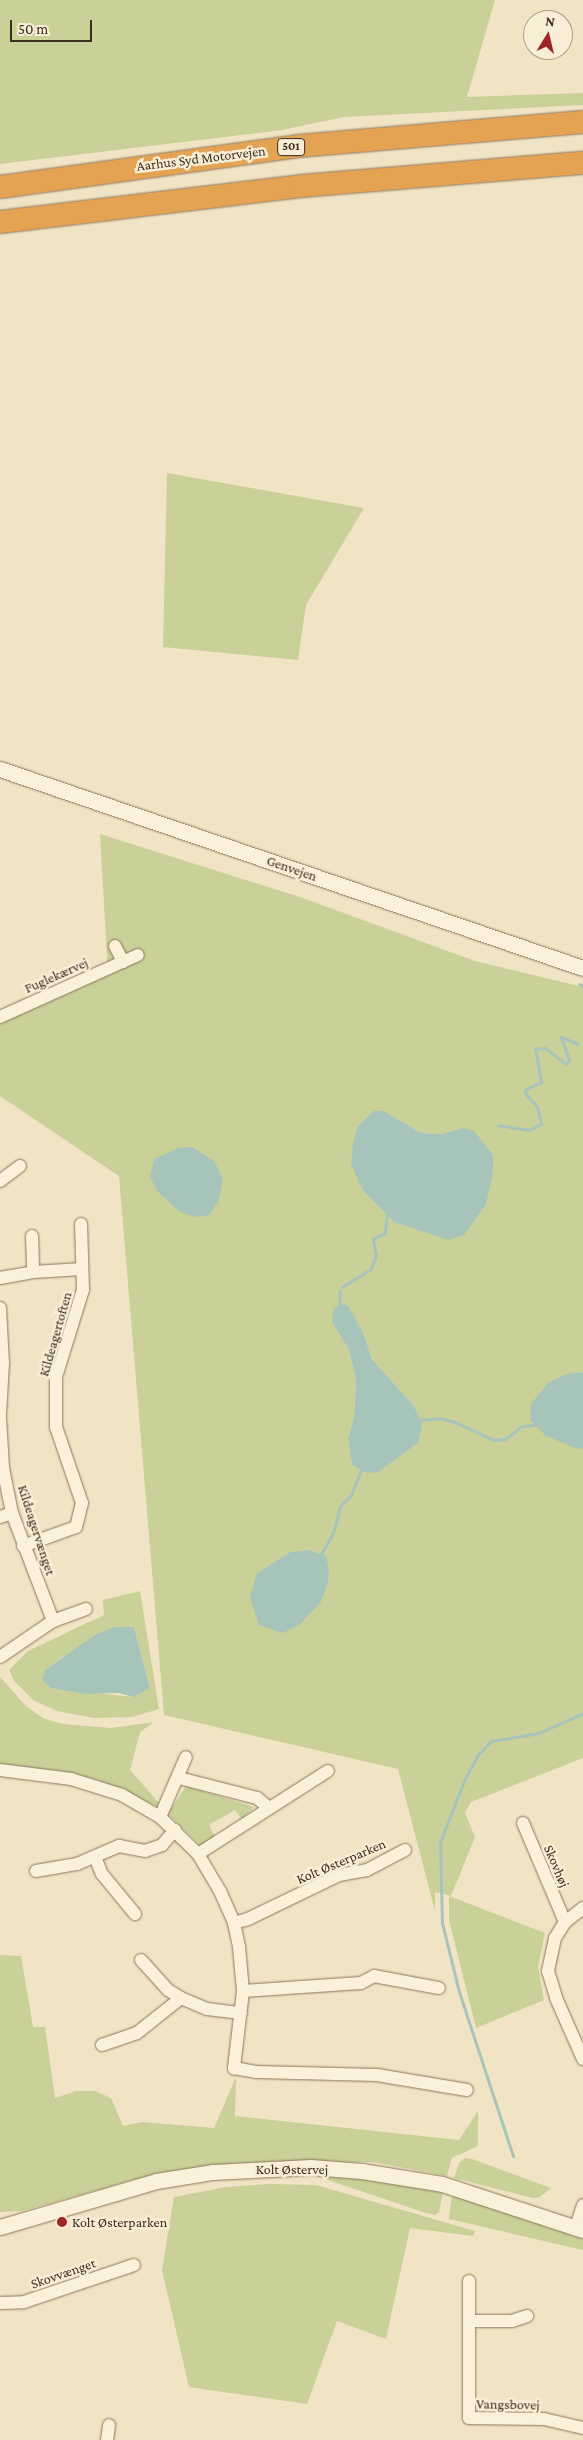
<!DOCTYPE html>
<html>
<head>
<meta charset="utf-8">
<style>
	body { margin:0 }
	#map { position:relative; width:583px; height:2440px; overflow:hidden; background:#f1e4c5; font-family:"Crimson Pro",serif }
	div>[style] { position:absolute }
	.green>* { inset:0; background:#c9d098 }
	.water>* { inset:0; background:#a7c4bb }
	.stream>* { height:3px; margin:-1.5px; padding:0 1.5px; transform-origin:1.5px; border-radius:1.5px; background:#a7c4bb }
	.roads { filter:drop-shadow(0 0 1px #8d755a) drop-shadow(0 0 1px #8d755a) }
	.minor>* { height:12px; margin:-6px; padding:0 6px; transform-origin:6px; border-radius:6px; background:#fbf0d9 }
	.tertiary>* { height:15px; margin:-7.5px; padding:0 7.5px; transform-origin:7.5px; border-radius:7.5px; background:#fbf0d9 }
	.motorway>* { height:22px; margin:-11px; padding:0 11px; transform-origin:11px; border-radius:11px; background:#e4a352 }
	.dots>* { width:14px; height:14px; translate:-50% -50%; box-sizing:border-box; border:2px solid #f8edd5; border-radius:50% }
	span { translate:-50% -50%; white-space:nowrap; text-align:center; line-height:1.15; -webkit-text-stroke:5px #f8edd5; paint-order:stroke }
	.shield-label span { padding:1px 4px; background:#f8edd5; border:1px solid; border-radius:4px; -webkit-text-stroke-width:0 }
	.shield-label { font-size:12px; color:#3c2d1e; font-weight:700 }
	.street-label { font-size:14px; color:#3c2d1e }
	.poi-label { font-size:14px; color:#3c2d1e }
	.left { translate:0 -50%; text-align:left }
	.north { position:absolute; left:523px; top:10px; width:50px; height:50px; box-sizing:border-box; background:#f8edd5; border:1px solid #ada08c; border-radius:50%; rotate:9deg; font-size:14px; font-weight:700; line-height:20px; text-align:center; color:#3c2d1e }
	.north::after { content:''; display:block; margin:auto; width:18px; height:22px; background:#9f2627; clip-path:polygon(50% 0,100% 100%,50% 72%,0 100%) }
	.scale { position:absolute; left:10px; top:20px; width:82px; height:22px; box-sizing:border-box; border:2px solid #3c2d1e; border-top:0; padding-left:6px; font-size:15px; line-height:18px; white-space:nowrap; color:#3c2d1e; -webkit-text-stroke:4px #f8edd5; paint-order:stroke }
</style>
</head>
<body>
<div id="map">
	<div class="green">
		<div style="clip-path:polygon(0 0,495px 0,467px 97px,583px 93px,583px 105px,344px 117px,282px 130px,0 164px)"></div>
		<div style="clip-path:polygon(167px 473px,364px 508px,306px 605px,298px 660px,163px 647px)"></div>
		<div style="clip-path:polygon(evenodd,100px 834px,300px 897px,475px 961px,583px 987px,583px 1372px,578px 1372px,546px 1436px,583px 1448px,583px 1758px,471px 1802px,465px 1813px,475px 1837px,451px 1896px,435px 1892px,435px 1911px,398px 1769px,164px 1715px,119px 1176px,0 1096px,0 1021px,108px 974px,100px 834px,373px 1111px,384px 1111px,421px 1133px,441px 1134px,462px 1128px,416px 1228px,394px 1222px,363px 1191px,358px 1126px,373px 1111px,100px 834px,332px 1322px,364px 1335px,372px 1359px,414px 1406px,422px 1423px,419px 1442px,366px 1473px,352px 1465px,348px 1439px,354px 1416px,356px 1381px,349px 1350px,332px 1322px,100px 834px,309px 1550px,329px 1570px,328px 1584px,321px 1602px,257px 1573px,290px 1552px,309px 1550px)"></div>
		<div style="clip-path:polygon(evenodd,140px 1591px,159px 1709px,132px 1717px,94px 1718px,57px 1711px,33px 1700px,14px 1681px,9px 1670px,28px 1651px,104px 1615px,103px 1600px,140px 1591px,134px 1627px,150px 1687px,133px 1697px,51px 1688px,45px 1670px,63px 1657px,134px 1627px)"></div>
		<div style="clip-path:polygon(0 1677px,26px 1706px,43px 1718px,62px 1724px,111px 1728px,154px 1722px,140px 1732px,130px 1770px,160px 1804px,159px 1807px,98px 1780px,63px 1772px,0 1765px)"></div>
		<div style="clip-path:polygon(186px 1786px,254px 1807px,242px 1819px,235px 1810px,209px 1825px,215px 1837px,200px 1845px,168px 1814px)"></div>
		<div style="clip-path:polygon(449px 1896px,545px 1933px,538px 1967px,544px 2000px,476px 2028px,449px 1920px)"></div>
		<div style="clip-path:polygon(0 1955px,21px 1956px,33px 2027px,45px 2027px,55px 2098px,76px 2091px,95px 2091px,111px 2098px,123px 2126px,142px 2122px,214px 2128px,236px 2077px,235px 2116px,459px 2140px,478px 2111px,478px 2146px,452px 2158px,447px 2176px,373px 2162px,238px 2163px,140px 2178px,22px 2211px,0 2212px)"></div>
		<div style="clip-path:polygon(465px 2158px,472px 2159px,551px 2188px,540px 2197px,533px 2198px,454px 2178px,459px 2163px)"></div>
		<div style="clip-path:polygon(310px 2174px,383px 2179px,443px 2193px,439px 2212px,435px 2215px,426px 2213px)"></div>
		<div style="clip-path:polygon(270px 2184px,316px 2185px,475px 2231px,473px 2236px,410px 2228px,386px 2339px,337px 2321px,307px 2404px,189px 2387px,162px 2270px,174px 2197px,226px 2187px)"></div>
		<div style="clip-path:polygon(452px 2194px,583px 2239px,583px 2250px,449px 2219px)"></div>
	</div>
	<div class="water">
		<div style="clip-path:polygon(373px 1111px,384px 1111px,421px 1133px,441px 1134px,462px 1128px,474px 1131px,493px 1155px,493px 1172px,486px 1204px,464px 1235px,449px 1240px,394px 1222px,363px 1191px,351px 1164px,353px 1143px,358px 1126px)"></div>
		<div style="clip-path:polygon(192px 1147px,214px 1161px,223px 1179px,218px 1202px,209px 1215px,197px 1217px,180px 1212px,158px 1192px,150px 1177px,154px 1159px,178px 1148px)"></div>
		<div style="clip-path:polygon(344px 1304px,349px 1307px,364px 1335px,372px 1359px,414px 1406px,422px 1423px,419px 1442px,378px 1472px,366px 1473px,352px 1465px,348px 1439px,354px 1416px,356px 1381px,349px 1350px,332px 1322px,334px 1308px)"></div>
		<div style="clip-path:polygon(583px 1372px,583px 1448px,578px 1449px,546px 1436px,530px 1420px,531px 1404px,548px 1383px,567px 1374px)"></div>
		<div style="clip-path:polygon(309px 1550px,326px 1556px,329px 1570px,328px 1584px,321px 1602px,300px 1624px,283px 1633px,259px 1625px,250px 1598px,257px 1573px,290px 1552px)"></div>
		<div style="clip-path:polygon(114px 1627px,134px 1627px,150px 1688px,133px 1697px,119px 1693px,86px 1694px,51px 1688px,42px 1680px,45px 1670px,95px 1635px)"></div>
	</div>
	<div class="stream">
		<div style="left:579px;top:984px;width:4px;rotate:27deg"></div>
		<div style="left:498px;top:1125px;width:31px;rotate:9deg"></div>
		<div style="left:529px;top:1130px;width:13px;rotate:-27deg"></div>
		<div style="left:541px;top:1124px;width:17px;rotate:-103deg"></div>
		<div style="left:537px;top:1107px;width:18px;rotate:-131deg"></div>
		<div style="left:525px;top:1093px;width:4px;rotate:-76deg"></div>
		<div style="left:526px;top:1089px;width:17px;rotate:-25deg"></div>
		<div style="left:541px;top:1082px;width:34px;rotate:-100deg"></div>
		<div style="left:535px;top:1049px;width:10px;rotate:-6deg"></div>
		<div style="left:545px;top:1048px;width:26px;rotate:37deg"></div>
		<div style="left:566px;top:1064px;width:5px;rotate:-53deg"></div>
		<div style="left:569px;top:1060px;width:24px;rotate:-109deg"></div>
		<div style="left:561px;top:1037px;width:18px;rotate:22deg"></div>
		<div style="left:342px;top:1287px;width:34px;rotate:-32deg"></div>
		<div style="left:371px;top:1269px;width:15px;rotate:-70deg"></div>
		<div style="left:376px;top:1255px;width:16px;rotate:-101deg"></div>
		<div style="left:373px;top:1239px;width:13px;rotate:-27deg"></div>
		<div style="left:385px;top:1233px;width:19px;rotate:-84deg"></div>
		<div style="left:339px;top:1304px;width:13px;rotate:-86deg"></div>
		<div style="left:420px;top:1420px;width:20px;rotate:-6deg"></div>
		<div style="left:440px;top:1418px;width:16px;rotate:15deg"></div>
		<div style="left:455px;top:1422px;width:43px;rotate:24.8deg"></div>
		<div style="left:494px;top:1440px;width:11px;rotate:-5deg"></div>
		<div style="left:505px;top:1439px;width:21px;rotate:-37deg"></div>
		<div style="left:522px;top:1426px;width:12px;rotate:-5deg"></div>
		<div style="left:321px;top:1554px;width:24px;rotate:-60deg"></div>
		<div style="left:333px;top:1533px;width:28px;rotate:-75deg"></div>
		<div style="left:340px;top:1506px;width:16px;rotate:-45deg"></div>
		<div style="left:351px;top:1495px;width:27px;rotate:-68deg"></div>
		<div style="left:513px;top:2156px;width:173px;rotate:-108.2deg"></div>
		<div style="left:459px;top:1992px;width:71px;rotate:-103.8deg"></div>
		<div style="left:442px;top:1923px;width:81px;rotate:-91.4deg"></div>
		<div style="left:440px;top:1842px;width:68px;rotate:-68.4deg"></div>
		<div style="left:465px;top:1779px;width:27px;rotate:-62deg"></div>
		<div style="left:478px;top:1755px;width:19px;rotate:-47deg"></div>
		<div style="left:491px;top:1741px;width:49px;rotate:-9.5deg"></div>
		<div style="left:539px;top:1733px;width:48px;rotate:-24.4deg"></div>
	</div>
	<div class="roads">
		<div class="minor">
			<div style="left:115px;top:946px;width:18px;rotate:63deg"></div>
			<div style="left:0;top:1017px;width:151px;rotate:-24.2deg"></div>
			<div style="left:0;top:1181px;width:25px;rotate:-37deg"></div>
			<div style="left:32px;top:1236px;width:36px;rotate:88deg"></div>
			<div style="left:0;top:1278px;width:34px;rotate:-10deg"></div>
			<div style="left:33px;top:1272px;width:49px;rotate:-3.5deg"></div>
			<div style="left:0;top:1308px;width:55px;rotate:86.9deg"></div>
			<div style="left:3px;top:1363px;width:52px;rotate:93.3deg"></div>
			<div style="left:0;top:1417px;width:51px;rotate:86.6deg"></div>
			<div style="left:3px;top:1468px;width:46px;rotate:78.7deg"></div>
			<div style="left:12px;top:1513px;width:116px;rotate:69.2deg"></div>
			<div style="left:0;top:1517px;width:13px;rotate:-18deg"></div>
			<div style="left:23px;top:1546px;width:56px;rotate:-19.7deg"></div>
			<div style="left:76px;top:1527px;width:25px;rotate:-76deg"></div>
			<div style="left:82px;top:1503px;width:80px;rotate:-108.9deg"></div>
			<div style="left:56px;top:1427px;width:50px;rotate:-90deg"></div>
			<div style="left:56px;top:1377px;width:91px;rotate:-72.8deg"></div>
			<div style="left:83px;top:1290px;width:66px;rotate:-91.7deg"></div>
			<div style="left:0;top:1657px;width:64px;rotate:-34.2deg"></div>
			<div style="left:53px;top:1621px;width:35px;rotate:-20deg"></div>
			<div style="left:0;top:1770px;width:72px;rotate:7.2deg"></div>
			<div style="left:71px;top:1779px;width:53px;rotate:17.4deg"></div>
			<div style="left:122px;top:1795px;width:44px;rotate:30.1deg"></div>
			<div style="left:160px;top:1817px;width:53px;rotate:44.2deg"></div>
			<div style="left:198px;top:1854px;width:43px;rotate:59.3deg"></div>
			<div style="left:220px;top:1891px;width:35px;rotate:66deg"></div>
			<div style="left:234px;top:1923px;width:25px;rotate:78deg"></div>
			<div style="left:239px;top:1947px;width:44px;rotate:84.8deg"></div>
			<div style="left:243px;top:1991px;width:78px;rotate:96.7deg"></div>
			<div style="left:234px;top:2068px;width:22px;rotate:10deg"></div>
			<div style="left:256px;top:2072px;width:121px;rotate:1.4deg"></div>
			<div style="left:377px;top:2075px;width:91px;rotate:9.5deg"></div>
			<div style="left:179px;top:1778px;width:81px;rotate:14.4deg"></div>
			<div style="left:257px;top:1798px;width:14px;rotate:39deg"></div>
			<div style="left:160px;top:1817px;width:65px;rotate:-66.6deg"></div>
			<div style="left:523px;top:1823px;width:108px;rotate:67deg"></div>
			<div style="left:198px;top:1854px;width:154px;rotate:-32.6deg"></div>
			<div style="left:95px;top:1857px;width:18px;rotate:68deg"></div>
			<div style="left:102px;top:1874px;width:52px;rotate:50.5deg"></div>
			<div style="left:36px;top:1871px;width:42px;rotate:-9.7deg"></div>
			<div style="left:77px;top:1864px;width:46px;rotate:-23.2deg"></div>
			<div style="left:119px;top:1846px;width:26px;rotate:11deg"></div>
			<div style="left:145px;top:1851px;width:18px;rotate:-19deg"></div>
			<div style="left:162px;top:1845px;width:20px;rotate:-49deg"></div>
			<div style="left:583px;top:1908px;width:23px;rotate:142deg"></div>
			<div style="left:565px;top:1922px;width:19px;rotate:122deg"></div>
			<div style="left:555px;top:1938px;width:34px;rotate:102deg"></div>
			<div style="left:548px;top:1971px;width:28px;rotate:73deg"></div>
			<div style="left:556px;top:1998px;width:67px;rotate:66.1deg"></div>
			<div style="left:234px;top:1923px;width:15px;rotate:-16deg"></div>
			<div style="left:248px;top:1919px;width:101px;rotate:-25.8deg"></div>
			<div style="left:339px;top:1875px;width:28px;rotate:-10deg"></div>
			<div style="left:367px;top:1870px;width:43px;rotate:-27.8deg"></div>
			<div style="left:141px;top:1960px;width:40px;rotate:48deg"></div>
			<div style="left:168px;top:1990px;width:15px;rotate:32deg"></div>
			<div style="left:181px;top:1998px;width:28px;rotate:23deg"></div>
			<div style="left:207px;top:2009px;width:34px;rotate:7deg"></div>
			<div style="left:243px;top:1991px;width:118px;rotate:-3.9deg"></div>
			<div style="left:361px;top:1983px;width:15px;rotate:-28deg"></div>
			<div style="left:374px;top:1976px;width:66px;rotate:10.5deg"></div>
			<div style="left:102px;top:2045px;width:37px;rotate:-19deg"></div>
			<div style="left:137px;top:2033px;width:56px;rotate:-38.5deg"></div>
			<div style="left:576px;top:2227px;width:23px;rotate:-72deg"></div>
			<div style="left:469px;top:2281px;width:137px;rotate:90deg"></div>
			<div style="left:469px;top:2418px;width:75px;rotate:0.8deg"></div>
			<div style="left:544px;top:2419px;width:40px;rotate:13deg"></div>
			<div style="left:0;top:2303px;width:24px;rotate:-2deg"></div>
			<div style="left:24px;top:2302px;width:116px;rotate:-18.6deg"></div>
			<div style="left:469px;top:2321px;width:43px"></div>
			<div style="left:512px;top:2321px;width:16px;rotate:-18deg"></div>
			<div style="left:107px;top:2440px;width:15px;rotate:-82deg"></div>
		</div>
		<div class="tertiary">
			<div style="left:0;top:769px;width:616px;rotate:18.85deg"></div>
			<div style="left:0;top:2227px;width:163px;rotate:-16.4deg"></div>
			<div style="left:156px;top:2181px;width:58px;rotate:-9deg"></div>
			<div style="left:213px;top:2172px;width:98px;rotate:-2.9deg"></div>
			<div style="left:311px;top:2167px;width:51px;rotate:4.5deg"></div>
			<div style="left:362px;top:2171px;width:81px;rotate:9.2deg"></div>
			<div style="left:442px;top:2184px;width:148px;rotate:18.1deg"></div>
		</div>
		<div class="motorway">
			<div style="left:0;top:187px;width:301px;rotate:-7.8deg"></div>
			<div style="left:298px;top:146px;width:286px;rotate:-4.8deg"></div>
			<div style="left:0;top:222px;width:303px;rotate:-6.8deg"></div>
			<div style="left:301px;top:186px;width:283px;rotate:-4.7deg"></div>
		</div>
	</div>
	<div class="dots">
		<div style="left:62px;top:2222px;background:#9f2627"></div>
	</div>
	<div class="shield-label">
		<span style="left:291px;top:147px">501</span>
	</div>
	<div class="street-label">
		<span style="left:201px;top:158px;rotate:-7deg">Aarhus Syd Motorvejen</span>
		<span style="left:292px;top:868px;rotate:19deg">Genvejen</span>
		<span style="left:56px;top:975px;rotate:-24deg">Fuglekærvej</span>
		<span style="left:55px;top:1334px;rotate:-74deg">Kildeagertoften</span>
		<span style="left:37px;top:1530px;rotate:72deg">Kildeagervænget</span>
		<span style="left:341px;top:1861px;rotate:-23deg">Kolt Østerparken</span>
		<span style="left:557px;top:1866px;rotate:67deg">Skovhøj</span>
		<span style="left:292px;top:2169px">Kolt Østervej</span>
		<span style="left:63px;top:2273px;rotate:-19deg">Skovvænget</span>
		<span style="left:508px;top:2404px;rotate:1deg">Vangsbovej</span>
	</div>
	<div class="poi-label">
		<span class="left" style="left:72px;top:2222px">Kolt Østerparken</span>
	</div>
	<div class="north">N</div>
	<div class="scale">50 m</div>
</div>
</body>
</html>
